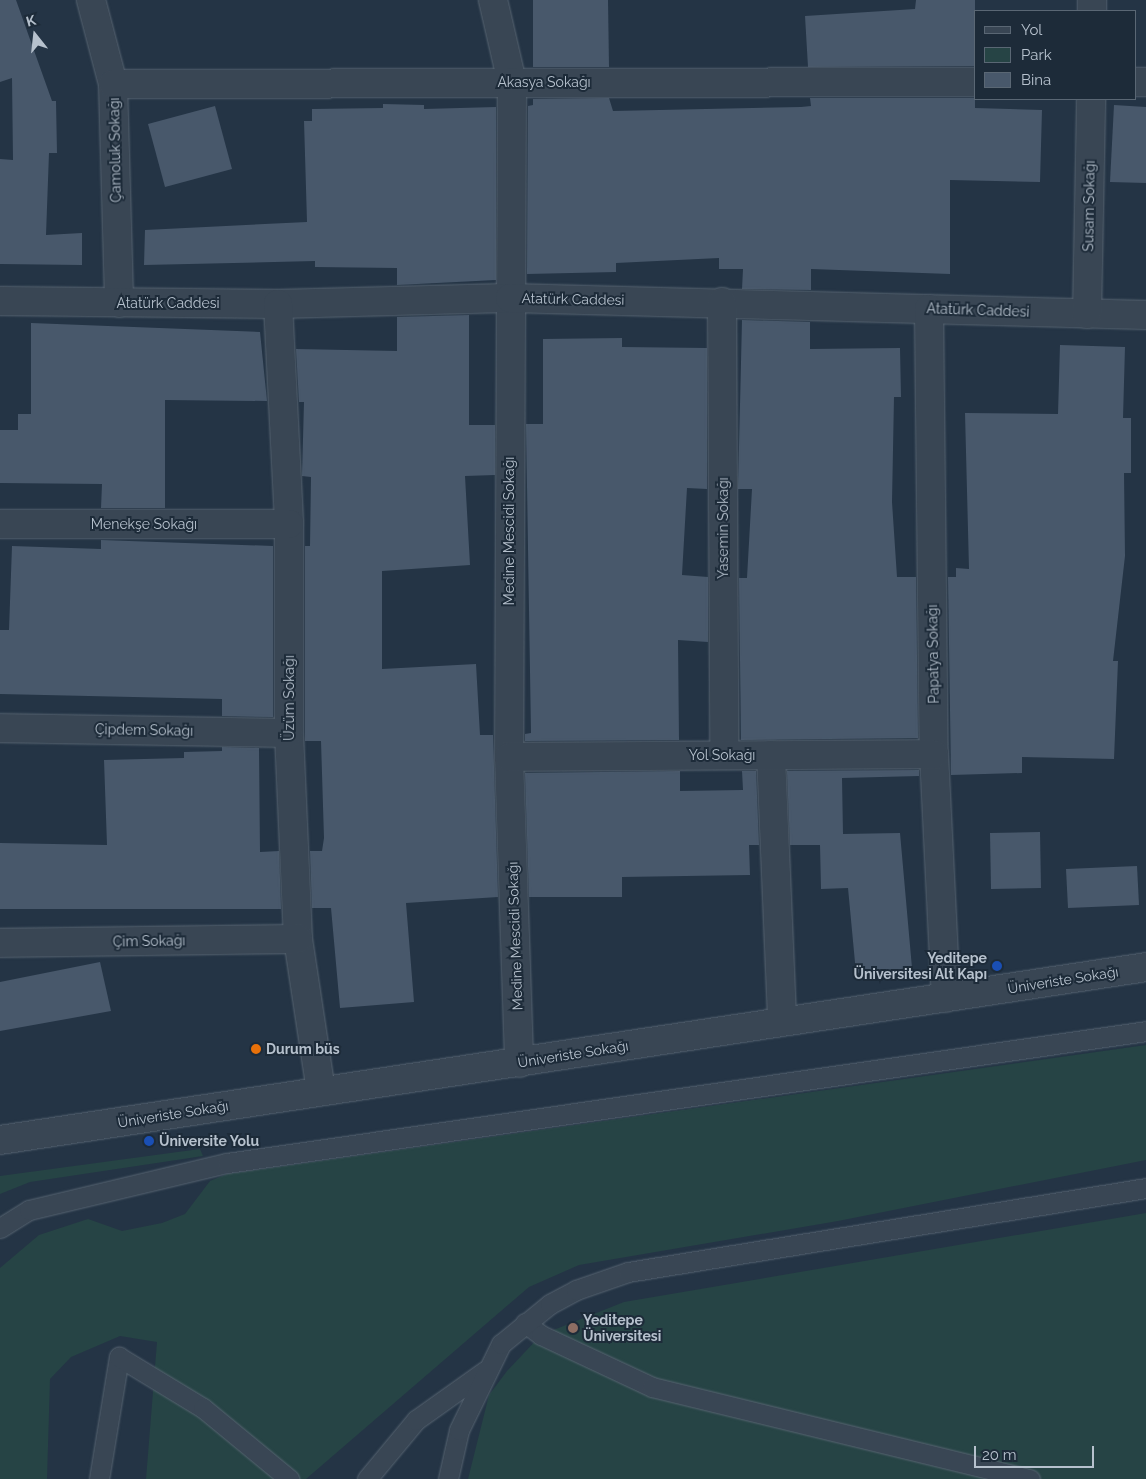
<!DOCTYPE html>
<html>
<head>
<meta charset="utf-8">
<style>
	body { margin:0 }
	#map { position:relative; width:1146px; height:1479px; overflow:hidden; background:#243445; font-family:Raleway,sans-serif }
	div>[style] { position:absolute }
	.green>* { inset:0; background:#264445 }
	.building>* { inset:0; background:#48586b }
	.roads { filter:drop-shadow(0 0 1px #576471) drop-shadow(0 0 1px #576471) }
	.service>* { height:19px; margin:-9.5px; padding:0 9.5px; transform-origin:9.5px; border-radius:9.5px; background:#394654 }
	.minor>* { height:28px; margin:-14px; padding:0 14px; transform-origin:14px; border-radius:14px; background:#394654 }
	.dots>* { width:14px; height:14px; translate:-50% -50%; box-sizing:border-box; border:2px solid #1d2b39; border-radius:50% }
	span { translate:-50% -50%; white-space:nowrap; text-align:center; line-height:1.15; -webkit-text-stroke:4px #1d2b39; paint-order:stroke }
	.street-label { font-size:14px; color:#b6c1cd }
	.poi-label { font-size:14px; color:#b6c1cd; font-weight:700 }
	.right { translate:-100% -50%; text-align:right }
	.left { translate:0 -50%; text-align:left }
	.legend { position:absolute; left:974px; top:10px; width:162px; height:90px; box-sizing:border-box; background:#1d2b39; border:1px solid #5a6774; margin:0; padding:6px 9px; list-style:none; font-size:15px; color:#b6c1cd }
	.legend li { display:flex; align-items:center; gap:10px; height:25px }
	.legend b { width:25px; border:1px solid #5a6774 }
	.north { position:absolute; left:10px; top:10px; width:50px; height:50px; -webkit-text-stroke:4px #1d2b39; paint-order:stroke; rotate:344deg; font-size:14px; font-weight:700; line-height:20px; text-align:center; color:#b6c1cd }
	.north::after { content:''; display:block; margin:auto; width:18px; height:22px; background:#b6c1cd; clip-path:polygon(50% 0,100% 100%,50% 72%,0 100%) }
	.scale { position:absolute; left:974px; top:1446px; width:120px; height:22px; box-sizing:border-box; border:2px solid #b6c1cd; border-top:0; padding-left:6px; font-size:15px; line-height:18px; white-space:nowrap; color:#b6c1cd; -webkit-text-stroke:4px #1d2b39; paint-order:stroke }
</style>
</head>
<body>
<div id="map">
	<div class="green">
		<div style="clip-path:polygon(1146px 1045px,1146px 1160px,838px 1221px,579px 1265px,529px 1287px,306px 1479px,146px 1479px,157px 1342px,120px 1336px,71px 1357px,50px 1379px,47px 1479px,0 1479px,0 1268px,39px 1235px,88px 1219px,122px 1231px,162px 1223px,185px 1214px,210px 1181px,227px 1174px)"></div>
		<div style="clip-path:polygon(200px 1149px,203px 1156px,30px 1182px,0 1194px,0 1176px)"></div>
		<div style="clip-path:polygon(1146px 1213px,1146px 1479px,468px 1479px,489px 1395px,507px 1371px,541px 1335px,624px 1302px)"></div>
	</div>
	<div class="building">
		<div style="clip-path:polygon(0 0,16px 0,52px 101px,56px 101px,57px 153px,49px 153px,46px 235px,82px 233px,82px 265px,0 264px,0 159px,13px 160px,12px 78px,0 82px)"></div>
		<div style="clip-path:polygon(533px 0,608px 0,609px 67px,533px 67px)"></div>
		<div style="clip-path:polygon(916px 0,975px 0,975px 66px,808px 67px,805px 16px,915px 9px)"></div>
		<div style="clip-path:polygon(609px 98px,613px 111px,801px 107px,811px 106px,810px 98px,975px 98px,975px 108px,1042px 110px,1040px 182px,950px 180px,950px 274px,811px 269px,811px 290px,742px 289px,743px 269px,719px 269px,719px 258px,616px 263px,616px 272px,527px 274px,528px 106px,533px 105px,533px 99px)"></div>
		<div style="clip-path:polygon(383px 104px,424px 105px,424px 109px,496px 107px,496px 280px,397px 285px,397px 268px,315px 267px,315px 261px,144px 265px,145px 230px,307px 222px,304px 121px,312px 121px,312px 109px,383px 108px)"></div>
		<div style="clip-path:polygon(1114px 105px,1146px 107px,1146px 183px,1110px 182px)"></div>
		<div style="clip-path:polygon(215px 106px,232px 169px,165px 187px,148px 124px)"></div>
		<div style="clip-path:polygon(469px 315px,469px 425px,495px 425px,495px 475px,465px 476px,470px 565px,382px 571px,382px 669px,476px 664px,480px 735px,493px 735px,498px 897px,406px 903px,414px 1002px,340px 1008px,331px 908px,312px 908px,310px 851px,322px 851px,324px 838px,321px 741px,305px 741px,305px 546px,310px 546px,311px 477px,302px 476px,304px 402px,299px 402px,296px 349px,397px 351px,397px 317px)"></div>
		<div style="clip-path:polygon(742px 320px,810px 322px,810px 349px,900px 348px,901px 397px,894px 397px,892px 502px,897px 577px,916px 577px,918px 738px,741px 740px,739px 578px,747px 578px,752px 489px,738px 489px)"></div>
		<div style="clip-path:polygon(31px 323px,260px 332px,267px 401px,165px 400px,165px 508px,101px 508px,102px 484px,0 483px,0 430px,18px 430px,18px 414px,31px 414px)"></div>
		<div style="clip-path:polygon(622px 338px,622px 347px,707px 348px,707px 489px,687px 488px,682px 575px,708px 577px,708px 642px,678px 640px,679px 740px,525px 741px,525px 734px,531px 733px,526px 424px,543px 424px,543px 339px)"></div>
		<div style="clip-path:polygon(1060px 345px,1125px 347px,1123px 418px,1131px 418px,1131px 473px,1124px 473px,1125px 556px,1113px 661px,1118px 661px,1114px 759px,1022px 757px,1022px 773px,951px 775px,948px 577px,956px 577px,956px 568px,969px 569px,965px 413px,1058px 414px)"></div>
		<div style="clip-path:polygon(101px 540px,273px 546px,273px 717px,222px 716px,222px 699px,0 694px,0 630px,9px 630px,12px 546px,101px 549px)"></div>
		<div style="clip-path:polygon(222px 747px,259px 748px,260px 852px,279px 851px,281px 909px,0 909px,0 843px,107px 845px,104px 760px,184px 758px,184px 752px,222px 751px)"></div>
		<div style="clip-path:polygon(919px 770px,919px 776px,842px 778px,843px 834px,900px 833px,912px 968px,856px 973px,848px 888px,821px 889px,820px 845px,790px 845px,787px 771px)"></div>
		<div style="clip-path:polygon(680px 771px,680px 791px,743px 790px,742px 771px,756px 771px,759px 845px,749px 845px,750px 875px,622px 877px,622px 897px,529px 897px,525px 773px)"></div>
		<div style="clip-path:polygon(1040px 832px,1041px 888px,991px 889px,990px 833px)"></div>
		<div style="clip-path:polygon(1137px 866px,1139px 905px,1068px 908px,1066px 869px)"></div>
		<div style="clip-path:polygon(100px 962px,111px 1011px,0 1031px,0 982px)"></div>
	</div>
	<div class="roads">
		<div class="service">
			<div style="left:0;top:1228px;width:34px;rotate:-32deg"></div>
			<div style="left:29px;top:1210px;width:204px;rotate:-13.4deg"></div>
			<div style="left:227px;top:1163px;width:928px;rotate:-8.17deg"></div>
			<div style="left:525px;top:1323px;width:20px;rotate:37deg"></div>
			<div style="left:541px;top:1335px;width:123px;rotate:25.1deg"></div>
			<div style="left:652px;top:1387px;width:389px;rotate:13.7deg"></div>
			<div style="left:99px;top:1479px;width:124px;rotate:-80.7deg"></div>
			<div style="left:119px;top:1357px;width:98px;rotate:31.3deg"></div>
			<div style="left:203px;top:1408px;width:112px;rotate:39.5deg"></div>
			<div style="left:367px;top:1479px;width:77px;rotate:-50.3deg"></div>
			<div style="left:416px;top:1420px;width:85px;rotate:-35.4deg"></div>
			<div style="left:448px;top:1479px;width:50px;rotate:-77.3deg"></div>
			<div style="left:459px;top:1430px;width:96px;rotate:-64deg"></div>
			<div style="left:501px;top:1344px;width:63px;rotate:-39.2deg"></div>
			<div style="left:550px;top:1304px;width:30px;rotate:-28deg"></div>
			<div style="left:576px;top:1290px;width:55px;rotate:-19.1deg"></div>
			<div style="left:628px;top:1272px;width:525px;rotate:-9.21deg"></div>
		</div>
		<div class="minor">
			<div style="left:91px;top:0;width:87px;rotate:75.3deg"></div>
			<div style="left:113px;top:84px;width:219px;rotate:88.4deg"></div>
			<div style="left:493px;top:0;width:84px;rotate:77deg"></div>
			<div style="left:512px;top:82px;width:675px;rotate:90.25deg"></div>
			<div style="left:509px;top:757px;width:306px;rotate:88.1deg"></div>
			<div style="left:1092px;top:11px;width:11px;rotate:-90deg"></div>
			<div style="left:1135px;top:82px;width:11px"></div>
			<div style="left:113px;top:84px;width:862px;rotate:-0.13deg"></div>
			<div style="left:0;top:301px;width:278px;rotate:0.6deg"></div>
			<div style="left:278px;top:304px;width:232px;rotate:-1.5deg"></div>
			<div style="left:510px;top:298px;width:636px;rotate:1.53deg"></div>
			<div style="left:722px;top:302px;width:453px;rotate:89.7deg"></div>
			<div style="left:278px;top:304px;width:220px;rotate:87.1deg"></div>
			<div style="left:289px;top:524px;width:209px;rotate:90deg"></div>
			<div style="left:289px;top:733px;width:206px;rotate:87.5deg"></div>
			<div style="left:298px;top:939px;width:154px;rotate:81.4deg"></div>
			<div style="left:929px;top:309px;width:445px;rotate:89.4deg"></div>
			<div style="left:934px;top:754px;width:244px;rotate:87.2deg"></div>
			<div style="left:1087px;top:314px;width:215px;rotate:-88.9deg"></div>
			<div style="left:0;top:524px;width:289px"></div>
			<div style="left:0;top:728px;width:289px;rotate:1deg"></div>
			<div style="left:771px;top:755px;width:266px;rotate:87.6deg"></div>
			<div style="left:509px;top:757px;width:425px;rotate:-0.4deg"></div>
			<div style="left:0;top:943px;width:298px;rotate:-0.8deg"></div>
			<div style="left:0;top:1140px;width:1159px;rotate:-8.58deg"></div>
		</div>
	</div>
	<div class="dots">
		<div style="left:997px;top:966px;background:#1a4fb4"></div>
		<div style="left:256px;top:1049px;background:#e8710a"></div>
		<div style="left:149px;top:1141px;background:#1a4fb4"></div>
		<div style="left:573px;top:1328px;background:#8d6e63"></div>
	</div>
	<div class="street-label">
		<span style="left:544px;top:82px">Akasya Sokağı</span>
		<span style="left:115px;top:150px;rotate:-91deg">Çamoluk Sokağı</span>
		<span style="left:1089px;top:206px;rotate:-89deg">Susam Sokağı</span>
		<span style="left:573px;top:299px;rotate:1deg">Atatürk Caddesi</span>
		<span style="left:168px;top:303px">Atatürk Caddesi</span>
		<span style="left:978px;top:310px;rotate:2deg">Atatürk Caddesi</span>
		<span style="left:144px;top:524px">Menekşe Sokağı</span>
		<span style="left:723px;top:528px;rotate:-90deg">Yasemin Sokağı</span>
		<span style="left:509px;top:531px;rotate:-90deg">Medine Mescidi Sokağı</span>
		<span style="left:933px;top:654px;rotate:-91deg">Papatya Sokağı</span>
		<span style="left:289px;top:698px;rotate:-90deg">Üzüm Sokağı</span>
		<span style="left:144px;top:730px;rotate:1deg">Çipdem Sokağı</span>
		<span style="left:722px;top:755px">Yol Sokağı</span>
		<span style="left:515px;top:936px;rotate:-92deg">Medine Mescidi Sokağı</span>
		<span style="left:149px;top:941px;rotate:-1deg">Çim Sokağı</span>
		<span style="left:1063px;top:980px;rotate:-9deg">Üniveriste Sokağı</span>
		<span style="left:573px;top:1054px;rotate:-9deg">Üniveriste Sokağı</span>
		<span style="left:173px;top:1114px;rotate:-9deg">Üniveriste Sokağı</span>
	</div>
	<div class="poi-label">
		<span class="right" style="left:987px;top:966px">Yeditepe<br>Üniversitesi Alt Kapı</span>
		<span class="left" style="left:266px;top:1049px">Durum büs</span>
		<span class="left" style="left:159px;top:1141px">Üniversite Yolu</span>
		<span class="left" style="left:583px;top:1328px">Yeditepe<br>Üniversitesi</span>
	</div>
	<ul class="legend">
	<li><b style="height:6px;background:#394654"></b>Yol</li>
	<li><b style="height:14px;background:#264445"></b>Park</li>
	<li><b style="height:14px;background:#48586b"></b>Bina</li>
	</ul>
	<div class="north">K</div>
	<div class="scale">20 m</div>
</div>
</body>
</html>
